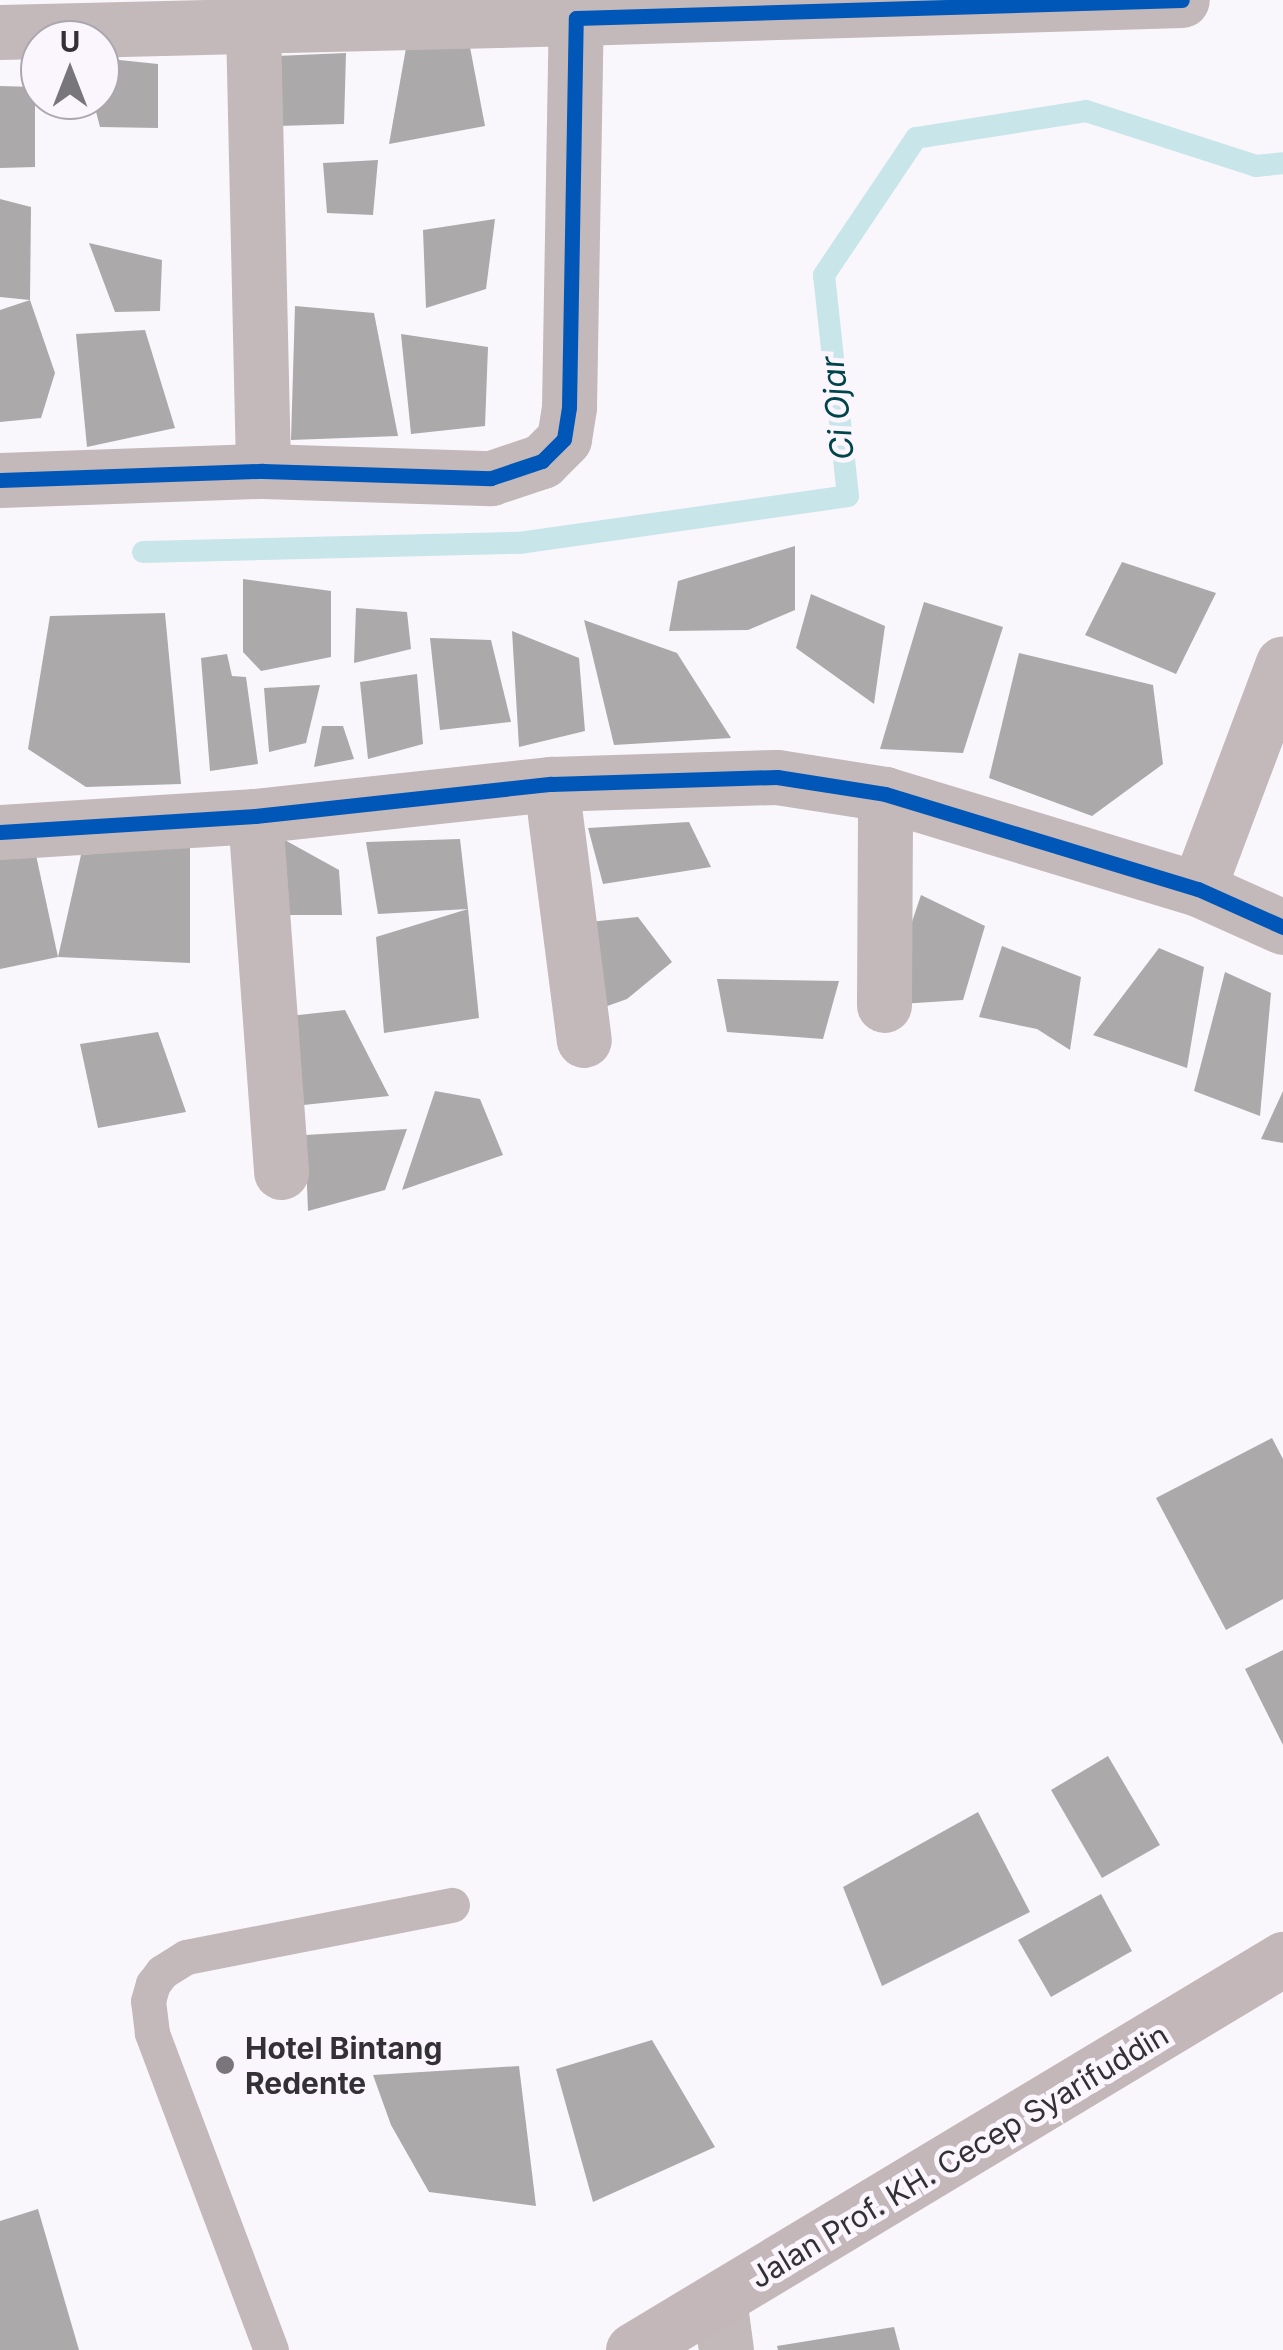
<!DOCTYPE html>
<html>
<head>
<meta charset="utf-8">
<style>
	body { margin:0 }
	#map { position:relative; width:1283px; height:2350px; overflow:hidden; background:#faf7fc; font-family:Inter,sans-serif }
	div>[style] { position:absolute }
	.stream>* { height:22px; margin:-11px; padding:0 11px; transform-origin:11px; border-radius:11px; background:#c8e6ea }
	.building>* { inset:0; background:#aba9aa }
	.lane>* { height:35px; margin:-17.5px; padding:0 17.5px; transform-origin:17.5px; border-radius:17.5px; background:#c3b8ba }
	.street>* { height:55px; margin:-27.5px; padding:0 27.5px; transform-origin:27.5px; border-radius:27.5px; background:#c3b8ba }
	.secondary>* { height:55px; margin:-27.5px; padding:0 27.5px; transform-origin:27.5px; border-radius:27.5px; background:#c3b7b9 }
	.cycleway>* { height:15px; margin:-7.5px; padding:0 7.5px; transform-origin:7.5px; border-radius:7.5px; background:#0057b8 }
	.dots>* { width:28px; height:28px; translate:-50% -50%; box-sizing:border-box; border:5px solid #fbf5fe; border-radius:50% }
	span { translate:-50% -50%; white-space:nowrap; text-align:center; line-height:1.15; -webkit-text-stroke:10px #fbf5fe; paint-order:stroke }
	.poi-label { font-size:30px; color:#333135; font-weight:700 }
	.left { translate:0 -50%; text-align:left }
	.street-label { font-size:30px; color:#333135 }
	.water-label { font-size:32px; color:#00454a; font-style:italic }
	.north { position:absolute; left:20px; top:20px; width:100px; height:100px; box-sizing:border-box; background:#fbf5fe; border:2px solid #aba7ae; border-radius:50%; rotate:0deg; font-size:28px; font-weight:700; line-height:40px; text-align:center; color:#333135 }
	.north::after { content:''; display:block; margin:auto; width:35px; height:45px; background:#79767b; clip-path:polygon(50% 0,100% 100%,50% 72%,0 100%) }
</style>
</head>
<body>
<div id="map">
	<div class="stream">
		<div style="left:143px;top:552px;width:376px;rotate:-1.4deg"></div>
		<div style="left:519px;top:543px;width:332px;rotate:-8.1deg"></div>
		<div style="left:848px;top:496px;width:222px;rotate:-96.2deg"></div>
		<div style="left:824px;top:275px;width:165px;rotate:-56.1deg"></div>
		<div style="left:916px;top:138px;width:172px;rotate:-9deg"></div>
		<div style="left:1086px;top:111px;width:179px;rotate:17.9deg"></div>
		<div style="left:1256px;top:166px;width:27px;rotate:-6deg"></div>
	</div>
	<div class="building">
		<div style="clip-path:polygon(469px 42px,485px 126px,389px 144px,406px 48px)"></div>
		<div style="clip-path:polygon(346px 53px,344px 124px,278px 126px,276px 56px)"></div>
		<div style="clip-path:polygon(100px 58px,158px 64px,158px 128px,100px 127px,93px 100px,100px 100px)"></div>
		<div style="clip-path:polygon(0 86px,35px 87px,35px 167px,0 168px)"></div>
		<div style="clip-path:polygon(378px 160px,373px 215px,327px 213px,323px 163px)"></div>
		<div style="clip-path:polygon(0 199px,31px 207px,30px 300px,0 297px)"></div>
		<div style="clip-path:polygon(495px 219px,486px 289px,426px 308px,423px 230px)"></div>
		<div style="clip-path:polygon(89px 243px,162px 260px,160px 311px,115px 312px)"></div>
		<div style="clip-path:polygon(30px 300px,55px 373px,41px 418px,0 422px,0 310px)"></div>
		<div style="clip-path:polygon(295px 306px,374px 313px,398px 436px,291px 440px)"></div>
		<div style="clip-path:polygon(145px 330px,175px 428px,87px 447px,76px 334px)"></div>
		<div style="clip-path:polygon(401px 334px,488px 347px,485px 426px,411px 434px)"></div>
		<div style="clip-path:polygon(795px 546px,795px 610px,748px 630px,669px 631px,678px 581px)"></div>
		<div style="clip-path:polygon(1122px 562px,1216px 593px,1176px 674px,1085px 635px)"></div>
		<div style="clip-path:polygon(243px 579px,331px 591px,331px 657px,261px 671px,243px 652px)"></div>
		<div style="clip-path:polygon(811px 594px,885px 626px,874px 704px,796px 648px)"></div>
		<div style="clip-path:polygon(924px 602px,1003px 627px,963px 753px,880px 749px)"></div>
		<div style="clip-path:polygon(356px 608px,407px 612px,411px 649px,354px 663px)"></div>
		<div style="clip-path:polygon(165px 613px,181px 784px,86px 787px,28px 749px,50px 616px)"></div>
		<div style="clip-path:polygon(584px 620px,677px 653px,731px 738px,614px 745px)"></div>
		<div style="clip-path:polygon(512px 631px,579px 658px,585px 731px,519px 747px)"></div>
		<div style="clip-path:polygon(430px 638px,491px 640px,511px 722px,440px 730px)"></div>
		<div style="clip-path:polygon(1019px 653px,1153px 685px,1163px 764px,1092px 816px,989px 778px)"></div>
		<div style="clip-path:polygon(227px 654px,232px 676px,246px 677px,258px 764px,210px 771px,201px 658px)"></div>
		<div style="clip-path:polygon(417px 674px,423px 744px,368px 759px,360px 682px)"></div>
		<div style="clip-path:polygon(320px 685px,306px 743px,269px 752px,264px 688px)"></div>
		<div style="clip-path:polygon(322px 726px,343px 726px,354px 759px,314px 767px)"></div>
		<div style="clip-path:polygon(689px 822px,711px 867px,603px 884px,588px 828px)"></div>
		<div style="clip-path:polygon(283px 839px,339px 870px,342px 915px,282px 915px)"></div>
		<div style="clip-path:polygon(460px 839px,468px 909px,378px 914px,366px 842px)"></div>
		<div style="clip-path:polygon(190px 845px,190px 963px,58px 957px,81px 855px)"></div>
		<div style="clip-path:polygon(0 853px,36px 855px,58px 957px,0 969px)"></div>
		<div style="clip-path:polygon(921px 895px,985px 926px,963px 1000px,884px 1005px)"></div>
		<div style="clip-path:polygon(468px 909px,479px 1018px,384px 1033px,376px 937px)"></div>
		<div style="clip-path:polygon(638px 917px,672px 962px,627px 999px,599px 1009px,569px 924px)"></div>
		<div style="clip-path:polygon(1002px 946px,1081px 977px,1070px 1050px,1037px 1029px,979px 1017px)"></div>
		<div style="clip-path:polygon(1159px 948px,1204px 967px,1187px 1068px,1093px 1035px)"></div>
		<div style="clip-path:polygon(1225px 972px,1271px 993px,1260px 1116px,1194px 1091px)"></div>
		<div style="clip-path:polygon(717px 979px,839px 981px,823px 1039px,727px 1032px)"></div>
		<div style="clip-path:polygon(345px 1010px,389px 1096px,294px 1106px,289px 1016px)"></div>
		<div style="clip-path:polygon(158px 1032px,186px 1112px,98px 1128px,80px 1044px)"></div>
		<div style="clip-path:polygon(435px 1091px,480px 1099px,503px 1155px,402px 1190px)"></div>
		<div style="clip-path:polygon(1283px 1091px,1283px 1143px,1261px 1139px)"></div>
		<div style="clip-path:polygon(407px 1129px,385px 1190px,308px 1211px,305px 1135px)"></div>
		<div style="clip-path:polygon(1272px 1438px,1283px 1459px,1283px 1599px,1226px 1630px,1156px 1498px)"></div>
		<div style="clip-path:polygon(1283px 1650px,1283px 1745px,1245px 1669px)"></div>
		<div style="clip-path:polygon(1108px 1756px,1160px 1845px,1102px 1878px,1051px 1790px)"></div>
		<div style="clip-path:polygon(978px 1812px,1030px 1912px,882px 1986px,843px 1887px)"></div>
		<div style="clip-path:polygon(1101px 1894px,1132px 1951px,1051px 1997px,1018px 1940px)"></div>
		<div style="clip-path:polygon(652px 2040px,715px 2147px,593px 2202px,556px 2069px)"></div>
		<div style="clip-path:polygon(519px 2066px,536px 2206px,429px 2192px,391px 2125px,373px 2075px)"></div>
		<div style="clip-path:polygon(38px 2209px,79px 2350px,0 2350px,0 2221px)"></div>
		<div style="clip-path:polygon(894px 2327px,900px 2350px,778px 2350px,777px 2346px)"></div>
	</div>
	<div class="lane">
		<div style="left:271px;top:2350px;width:339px;rotate:-110.6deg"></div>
		<div style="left:152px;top:2033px;width:32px;rotate:-97deg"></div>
		<div style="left:148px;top:2001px;width:18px;rotate:-74deg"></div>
		<div style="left:153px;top:1984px;width:15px;rotate:-53deg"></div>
		<div style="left:162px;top:1972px;width:28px;rotate:-32deg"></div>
		<div style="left:186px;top:1957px;width:271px;rotate:-11.1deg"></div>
	</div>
	<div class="street">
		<div style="left:253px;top:26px;width:445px;rotate:88.7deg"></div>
		<div style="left:0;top:32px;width:576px;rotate:-1.39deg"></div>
		<div style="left:0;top:480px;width:263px;rotate:-2deg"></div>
		<div style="left:263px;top:471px;width:228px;rotate:1.8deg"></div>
		<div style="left:491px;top:478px;width:54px;rotate:-18.4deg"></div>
		<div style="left:542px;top:461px;width:31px;rotate:-45deg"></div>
		<div style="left:564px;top:439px;width:32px;rotate:-81deg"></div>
		<div style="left:569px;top:407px;width:389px;rotate:-89deg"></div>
		<div style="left:576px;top:18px;width:606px;rotate:-1.7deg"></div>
		<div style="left:551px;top:784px;width:258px;rotate:82.7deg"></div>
		<div style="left:255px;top:816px;width:357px;rotate:85.8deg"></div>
		<div style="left:0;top:832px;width:256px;rotate:-3.6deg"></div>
		<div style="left:255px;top:816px;width:298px;rotate:-6.2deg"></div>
		<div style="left:551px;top:784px;width:226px;rotate:-1.8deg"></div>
		<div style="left:777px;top:777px;width:109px;rotate:8.9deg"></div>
		<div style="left:885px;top:794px;width:327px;rotate:16.9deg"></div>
		<div style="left:1198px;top:889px;width:93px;rotate:24.1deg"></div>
		<div style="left:1198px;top:889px;width:241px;rotate:-69.4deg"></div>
		<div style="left:884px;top:1005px;width:211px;rotate:-89.7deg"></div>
		<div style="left:719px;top:2299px;width:51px;rotate:82.2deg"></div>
	</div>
	<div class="secondary">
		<div style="left:633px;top:2350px;width:759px;rotate:-31.03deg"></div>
	</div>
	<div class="cycleway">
		<div style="left:0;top:480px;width:263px;rotate:-2deg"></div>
		<div style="left:263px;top:471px;width:228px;rotate:1.8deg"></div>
		<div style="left:491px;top:478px;width:54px;rotate:-18.4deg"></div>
		<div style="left:542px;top:461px;width:31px;rotate:-45deg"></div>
		<div style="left:564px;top:439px;width:32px;rotate:-81deg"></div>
		<div style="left:569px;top:407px;width:389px;rotate:-89deg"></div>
		<div style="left:576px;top:18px;width:606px;rotate:-1.7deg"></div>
		<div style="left:0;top:832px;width:256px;rotate:-3.6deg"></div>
		<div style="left:255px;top:816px;width:298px;rotate:-6.2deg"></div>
		<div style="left:551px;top:784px;width:226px;rotate:-1.8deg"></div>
		<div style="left:777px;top:777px;width:109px;rotate:8.9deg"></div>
		<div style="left:885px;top:794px;width:327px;rotate:16.9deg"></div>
		<div style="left:1198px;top:889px;width:93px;rotate:24.1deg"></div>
	</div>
	<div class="dots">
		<div style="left:225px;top:2065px;background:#79767b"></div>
	</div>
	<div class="poi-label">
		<span class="left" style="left:245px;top:2065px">Hotel Bintang<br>Redente</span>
	</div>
	<div class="street-label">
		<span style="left:959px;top:2156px;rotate:-31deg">Jalan Prof. KH. Cecep Syarifuddin</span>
	</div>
	<div class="water-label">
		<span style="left:838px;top:408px;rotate:-96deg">Ci Ojar</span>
	</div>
	<div class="north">U</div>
</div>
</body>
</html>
